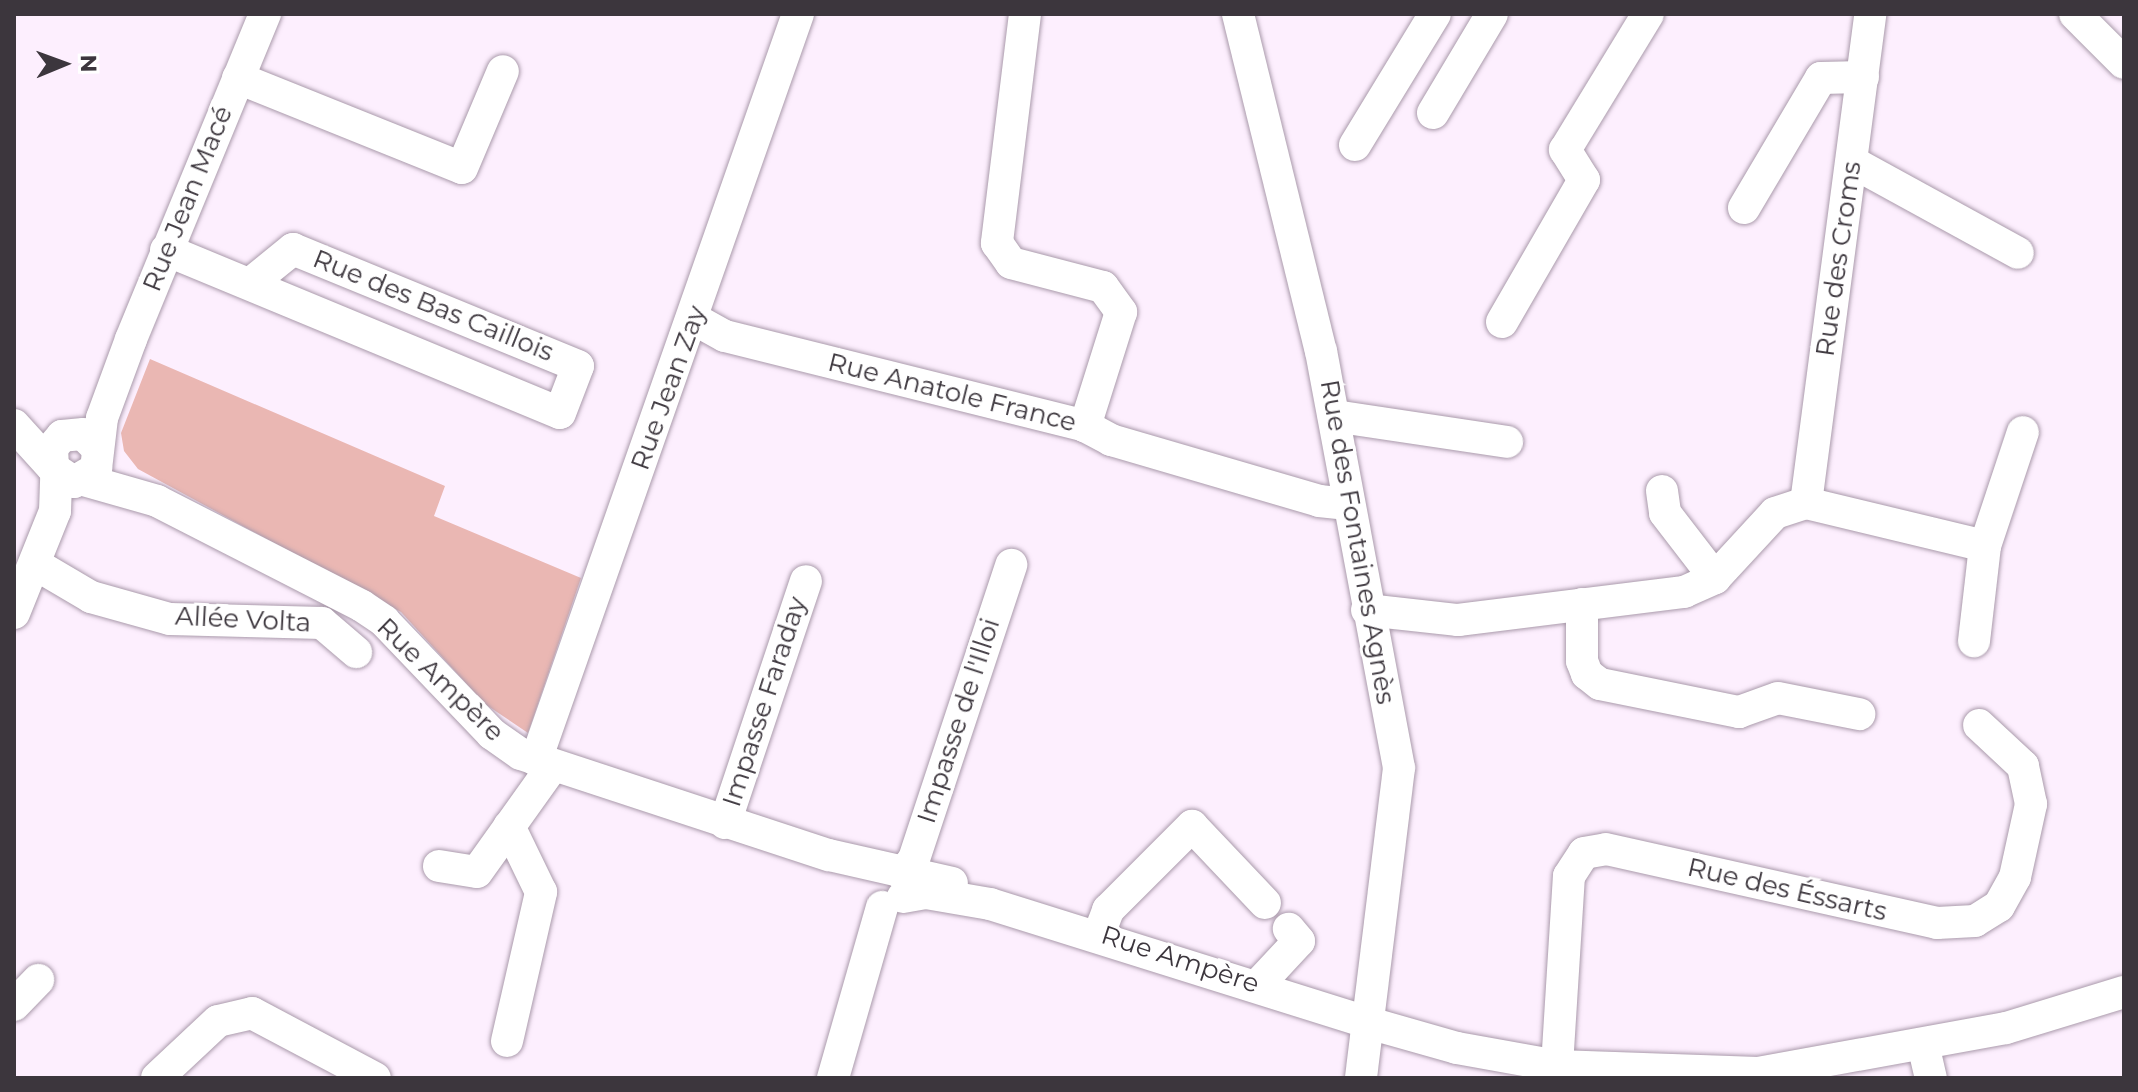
<!DOCTYPE html>
<html>
<head>
<meta charset="utf-8">
<style>
	body { margin:0 }
	#map { position:relative; width:2138px; height:1092px; overflow:hidden; background:#fdeffe; font-family:Montserrat,sans-serif }
	div>[style] { position:absolute }
	.green>* { inset:0; background:#eab7b3 }
	.roads { filter:drop-shadow(0 0 2px #aa9aab) drop-shadow(0 0 2px #aa9aab) }
	.minor>* { height:32px; margin:-16px; padding:0 16px; transform-origin:16px; border-radius:16px; background:#fff }
	span { translate:-50% -50%; white-space:nowrap; text-align:center; line-height:1.15; -webkit-text-stroke:6px #fff; paint-order:stroke }
	.street-label { font-size:26px; color:#3c363d }
	.frame { position:absolute; inset:0; border:16px solid #3c363d; pointer-events:none }
	.north { position:absolute; left:24px; top:24px; width:80px; height:80px; -webkit-text-stroke:6px #fff; paint-order:stroke; rotate:89deg; font-size:22px; font-weight:700; line-height:32px; text-align:center; color:#3c363d }
	.north::after { content:''; display:block; margin:auto; width:28px; height:36px; background:#3c363d; clip-path:polygon(50% 0,100% 100%,50% 72%,0 100%) }
</style>
</head>
<body>
<div id="map">
	<div class="green">
		<div style="clip-path:polygon(150px 359px,445px 486px,434px 516px,581px 578px,528px 733px,485px 704px,401px 612px,138px 469px,124px 451px,121px 433px)"></div>
	</div>
	<div class="roads">
		<div class="minor">
			<div style="left:1025px;top:14px;width:231px;rotate:97deg"></div>
			<div style="left:997px;top:243px;width:24px;rotate:55deg"></div>
			<div style="left:1011px;top:263px;width:95px;rotate:14.6deg"></div>
			<div style="left:1103px;top:287px;width:31px;rotate:54deg"></div>
			<div style="left:1121px;top:312px;width:120px;rotate:107.5deg"></div>
			<div style="left:1238px;top:14px;width:347px;rotate:76.2deg"></div>
			<div style="left:1321px;top:351px;width:424px;rotate:79.4deg"></div>
			<div style="left:1399px;top:768px;width:312px;rotate:97deg"></div>
			<div style="left:2075px;top:14px;width:69px;rotate:45deg"></div>
			<div style="left:238px;top:78px;width:241px;rotate:21.9deg"></div>
			<div style="left:462px;top:168px;width:105px;rotate:-67.1deg"></div>
			<div style="left:1433px;top:113px;width:115px;rotate:-59.2deg"></div>
			<div style="left:1355px;top:145px;width:153px;rotate:-58.6deg"></div>
			<div style="left:1852px;top:162px;width:189px;rotate:28.7deg"></div>
			<div style="left:1744px;top:208px;width:151px;rotate:-59.4deg"></div>
			<div style="left:1821px;top:78px;width:42px;rotate:-1.4deg"></div>
			<div style="left:166px;top:250px;width:426px;rotate:22.5deg"></div>
			<div style="left:560px;top:413px;width:50px;rotate:-69deg"></div>
			<div style="left:578px;top:366px;width:308px;rotate:-157.7deg"></div>
			<div style="left:293px;top:249px;width:55px;rotate:140.9deg"></div>
			<div style="left:694px;top:319px;width:35px;rotate:29deg"></div>
			<div style="left:725px;top:336px;width:371px;rotate:14deg"></div>
			<div style="left:1085px;top:426px;width:30px;rotate:28deg"></div>
			<div style="left:1111px;top:440px;width:217px;rotate:16.3deg"></div>
			<div style="left:1319px;top:501px;width:29px;rotate:6deg"></div>
			<div style="left:1502px;top:322px;width:164px;rotate:-60deg"></div>
			<div style="left:1584px;top:180px;width:36px;rotate:-122deg"></div>
			<div style="left:1565px;top:150px;width:159px;rotate:-58.6deg"></div>
			<div style="left:1334px;top:416px;width:175px;rotate:8.5deg"></div>
			<div style="left:14px;top:425px;width:58px;rotate:47.8deg"></div>
			<div style="left:98px;top:449px;width:21px;rotate:-135deg"></div>
			<div style="left:83px;top:434px;width:21px;rotate:175deg"></div>
			<div style="left:62px;top:436px;width:16px;rotate:130deg"></div>
			<div style="left:52px;top:448px;width:20px;rotate:87deg"></div>
			<div style="left:53px;top:468px;width:25px;rotate:34deg"></div>
			<div style="left:74px;top:482px;width:26px;rotate:-31deg"></div>
			<div style="left:96px;top:469px;width:51px;rotate:-83.3deg"></div>
			<div style="left:102px;top:418px;width:84px;rotate:-69.8deg"></div>
			<div style="left:131px;top:339px;width:352px;rotate:-67.6deg"></div>
			<div style="left:84px;top:480px;width:76px;rotate:16deg"></div>
			<div style="left:157px;top:501px;width:230px;rotate:27.1deg"></div>
			<div style="left:362px;top:606px;width:27px;rotate:34deg"></div>
			<div style="left:384px;top:621px;width:156px;rotate:46.3deg"></div>
			<div style="left:492px;top:734px;width:35px;rotate:35deg"></div>
			<div style="left:521px;top:754px;width:324px;rotate:18.2deg"></div>
			<div style="left:829px;top:855px;width:126px;rotate:12.8deg"></div>
			<div style="left:1662px;top:491px;width:22px;rotate:82deg"></div>
			<div style="left:1665px;top:513px;width:82px;rotate:52.4deg"></div>
			<div style="left:1806px;top:503px;width:493px;rotate:-82.5deg"></div>
			<div style="left:1985px;top:546px;width:120px;rotate:-71.6deg"></div>
			<div style="left:35px;top:564px;width:65px;rotate:30.5deg"></div>
			<div style="left:91px;top:597px;width:82px;rotate:15.6deg"></div>
			<div style="left:170px;top:619px;width:152px;rotate:1.5deg"></div>
			<div style="left:322px;top:623px;width:45px;rotate:40.5deg"></div>
			<div style="left:1582px;top:604px;width:57px;rotate:90deg"></div>
			<div style="left:1582px;top:661px;width:14px;rotate:69deg"></div>
			<div style="left:1587px;top:674px;width:16px;rotate:38deg"></div>
			<div style="left:1600px;top:684px;width:142px;rotate:11.4deg"></div>
			<div style="left:1739px;top:712px;width:41px;rotate:-19.7deg"></div>
			<div style="left:1778px;top:698px;width:83px;rotate:11.2deg"></div>
			<div style="left:1367px;top:610px;width:92px;rotate:6.3deg"></div>
			<div style="left:1458px;top:620px;width:228px;rotate:-7.1deg"></div>
			<div style="left:1684px;top:592px;width:34px;rotate:-24deg"></div>
			<div style="left:1715px;top:578px;width:88px;rotate:-47.3deg"></div>
			<div style="left:1775px;top:513px;width:33px;rotate:-18deg"></div>
			<div style="left:1806px;top:503px;width:184px;rotate:13.5deg"></div>
			<div style="left:1985px;top:546px;width:96px;rotate:96.6deg"></div>
			<div style="left:14px;top:613px;width:110px;rotate:-68.1deg"></div>
			<div style="left:55px;top:511px;width:38px;rotate:-88deg"></div>
			<div style="left:536px;top:760px;width:791px;rotate:-70.65deg"></div>
			<div style="left:725px;top:823px;width:255px;rotate:-71.5deg"></div>
			<div style="left:439px;top:866px;width:38px;rotate:9deg"></div>
			<div style="left:477px;top:872px;width:129px;rotate:-54.5deg"></div>
			<div style="left:902px;top:874px;width:19px;rotate:-51deg"></div>
			<div style="left:914px;top:859px;width:310px;rotate:-71.7deg"></div>
			<div style="left:903px;top:897px;width:23px;rotate:-10deg"></div>
			<div style="left:926px;top:893px;width:65px;rotate:9.8deg"></div>
			<div style="left:990px;top:904px;width:397px;rotate:17.4deg"></div>
			<div style="left:1369px;top:1023px;width:91px;rotate:15.9deg"></div>
			<div style="left:1457px;top:1048px;width:102px;rotate:10.2deg"></div>
			<div style="left:1557px;top:1066px;width:201px;rotate:2deg"></div>
			<div style="left:1758px;top:1073px;width:252px;rotate:-10.3deg"></div>
			<div style="left:2006px;top:1028px;width:123px;rotate:-17deg"></div>
			<div style="left:1099px;top:934px;width:26px;rotate:-69deg"></div>
			<div style="left:1108px;top:910px;width:119px;rotate:-45deg"></div>
			<div style="left:1192px;top:826px;width:106px;rotate:46.5deg"></div>
			<div style="left:1258px;top:985px;width:60px;rotate:-47deg"></div>
			<div style="left:1299px;top:941px;width:16px;rotate:-130deg"></div>
			<div style="left:14px;top:1005px;width:35px;rotate:-46deg"></div>
			<div style="left:507px;top:1041px;width:153px;rotate:-77.1deg"></div>
			<div style="left:541px;top:892px;width:73px;rotate:-115.9deg"></div>
			<div style="left:1923px;top:1044px;width:35px;rotate:77deg"></div>
			<div style="left:1557px;top:1066px;width:190px;rotate:-86.4deg"></div>
			<div style="left:1569px;top:876px;width:27px;rotate:-57deg"></div>
			<div style="left:1584px;top:853px;width:22px;rotate:-10deg"></div>
			<div style="left:1606px;top:849px;width:339px;rotate:12.6deg"></div>
			<div style="left:1937px;top:923px;width:38px;rotate:-3deg"></div>
			<div style="left:1975px;top:921px;width:28px;rotate:-32deg"></div>
			<div style="left:1999px;top:906px;width:33px;rotate:-61deg"></div>
			<div style="left:2015px;top:877px;width:75px;rotate:-77.6deg"></div>
			<div style="left:2031px;top:804px;width:39px;rotate:-102deg"></div>
			<div style="left:2023px;top:766px;width:60px;rotate:-137deg"></div>
			<div style="left:157px;top:1078px;width:83px;rotate:-43.1deg"></div>
			<div style="left:218px;top:1021px;width:35px;rotate:-13deg"></div>
			<div style="left:252px;top:1013px;width:139px;rotate:27.9deg"></div>
			<div style="left:833px;top:1078px;width:178px;rotate:-74deg"></div>
		</div>
	</div>
	<div class="street-label">
		<span style="left:188px;top:199px;rotate:-68deg">Rue Jean Macé</span>
		<span style="left:1839px;top:259px;rotate:-82deg">Rue des Croms</span>
		<span style="left:433px;top:306px;rotate:22deg">Rue des Bas Caillois</span>
		<span style="left:669px;top:388px;rotate:-70deg">Rue Jean Zay</span>
		<span style="left:952px;top:393px;rotate:14deg">Rue Anatole France</span>
		<span style="left:1357px;top:542px;rotate:80deg">Rue des Fontaines Agnès</span>
		<span style="left:243px;top:620px;rotate:3deg">Allée Volta</span>
		<span style="left:440px;top:680px;rotate:44deg">Rue Ampère</span>
		<span style="left:765px;top:702px;rotate:-72deg">Impasse Faraday</span>
		<span style="left:959px;top:721px;rotate:-72deg">Impasse de l'Illoi</span>
		<span style="left:1787px;top:890px;rotate:13deg">Rue des Éssarts</span>
		<span style="left:1180px;top:960px;rotate:18deg">Rue Ampère</span>
	</div>
	<div class="frame"></div>
	<div class="north">N</div>
</div>
</body>
</html>
